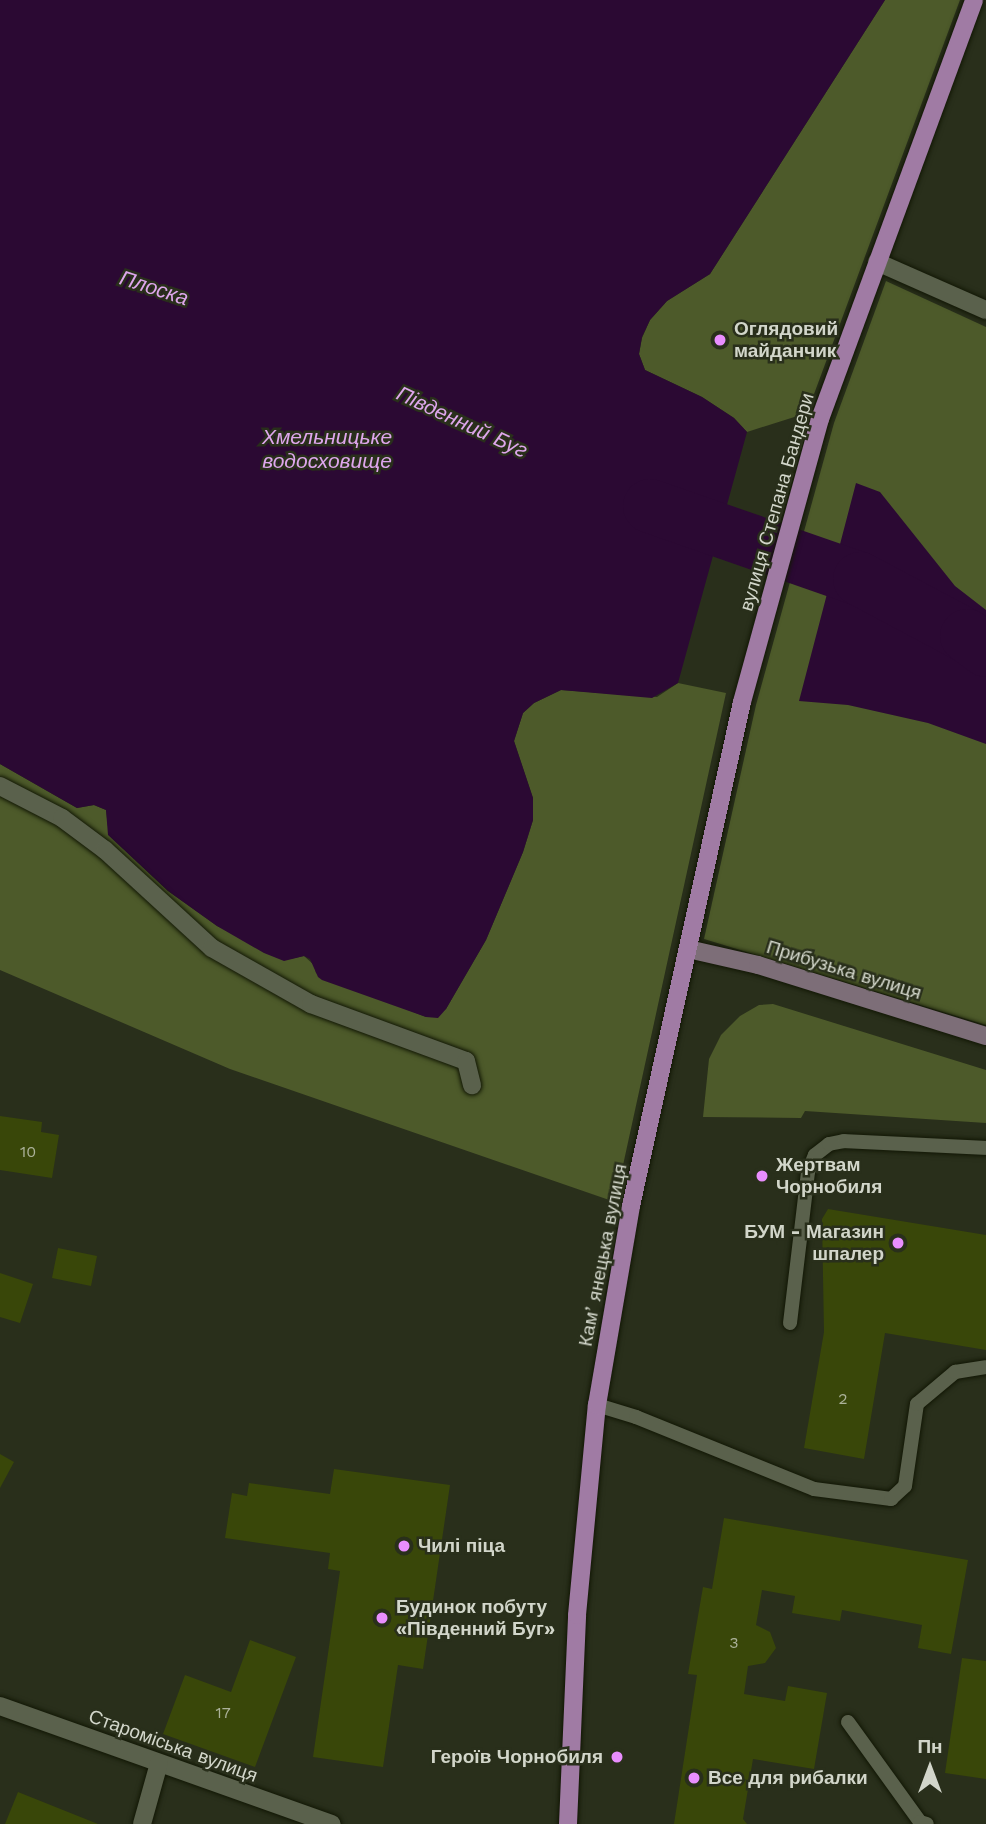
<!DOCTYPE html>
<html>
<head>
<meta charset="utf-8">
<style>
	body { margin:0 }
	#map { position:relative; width:986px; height:1824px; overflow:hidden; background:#292f1b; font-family:"Work Sans",sans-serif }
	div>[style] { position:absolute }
	.green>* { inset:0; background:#4d5a2a }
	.water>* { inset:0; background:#2b0933 }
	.river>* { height:54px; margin:-27px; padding:0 27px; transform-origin:27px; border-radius:27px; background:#2b0933 }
	.building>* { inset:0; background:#394709 }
	.roads { filter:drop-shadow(0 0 2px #121705) drop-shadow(0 0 2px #121705) }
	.lane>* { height:14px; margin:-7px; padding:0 7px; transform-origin:7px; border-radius:7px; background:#5a614c }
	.street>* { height:18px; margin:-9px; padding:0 9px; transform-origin:9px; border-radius:9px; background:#5a614c }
	.secondary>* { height:18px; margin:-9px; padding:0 9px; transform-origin:9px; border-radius:9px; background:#7d6e78 }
	.primary>* { height:18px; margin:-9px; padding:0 9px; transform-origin:9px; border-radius:9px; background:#a07ba4 }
	.dots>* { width:19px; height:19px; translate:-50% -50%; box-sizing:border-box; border:4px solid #292f1b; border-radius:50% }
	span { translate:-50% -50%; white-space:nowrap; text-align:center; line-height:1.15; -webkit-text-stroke:5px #292f1b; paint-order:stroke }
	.number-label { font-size:16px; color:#acb29a }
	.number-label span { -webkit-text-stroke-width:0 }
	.poi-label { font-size:19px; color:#d2d6ca; font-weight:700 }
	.left { translate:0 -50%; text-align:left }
	.right { translate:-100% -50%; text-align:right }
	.street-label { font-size:19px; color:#d2d6ca }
	.water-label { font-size:21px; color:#dea6ec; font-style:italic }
	.north { position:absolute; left:895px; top:1733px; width:70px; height:70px; -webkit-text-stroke:5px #292f1b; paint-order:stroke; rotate:0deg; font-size:19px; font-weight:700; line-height:28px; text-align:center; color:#d2d6ca }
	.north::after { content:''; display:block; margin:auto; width:24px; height:32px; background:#d2d6ca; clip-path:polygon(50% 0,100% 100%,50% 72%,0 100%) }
</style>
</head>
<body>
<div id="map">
	<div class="green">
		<div style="clip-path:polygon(885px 0,960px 0,807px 413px,747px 432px,734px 418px,702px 397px,645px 370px,639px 354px,642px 338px,650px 320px,667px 301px,710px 274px)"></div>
		<div style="clip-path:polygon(886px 281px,986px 327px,986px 1025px,704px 939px,756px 705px,834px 423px)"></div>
		<div style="clip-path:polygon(678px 683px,726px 693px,615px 1202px,230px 1069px,0 970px,0 764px,77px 808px,94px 805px,106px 810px,109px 835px,168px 891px,217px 926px,290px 959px,304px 956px,314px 965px,316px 973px,426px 1017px,446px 1009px,486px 940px,523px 852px,533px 820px,533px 798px,514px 741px,523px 713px,534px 703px,561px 690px,657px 697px)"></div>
		<div style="clip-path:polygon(773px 1004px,986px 1070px,986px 1123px,805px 1111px,801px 1118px,703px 1117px,709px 1059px,721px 1035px,740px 1016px,759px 1005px)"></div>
	</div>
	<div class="water">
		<div style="clip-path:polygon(0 0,885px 0,710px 274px,667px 301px,650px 320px,642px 337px,639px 354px,645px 370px,702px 397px,734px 418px,747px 432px,678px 683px,652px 698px,561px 690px,534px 703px,523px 713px,514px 741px,533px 798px,533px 820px,523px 852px,486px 940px,446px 1009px,438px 1018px,426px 1017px,322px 980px,318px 977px,310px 959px,304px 956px,284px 961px,264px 953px,217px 926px,168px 891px,108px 835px,106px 810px,94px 805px,77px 808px,0 764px)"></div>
		<div style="clip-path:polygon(856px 483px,880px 492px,955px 586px,986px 610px,986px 744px,928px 723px,848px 705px,799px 701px)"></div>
	</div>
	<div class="river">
		<div style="left:650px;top:506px;width:222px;rotate:19.2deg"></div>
		<div style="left:860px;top:579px;width:121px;rotate:28deg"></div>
		<div style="left:967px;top:636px;width:24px;rotate:36deg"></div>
	</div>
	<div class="building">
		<div style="clip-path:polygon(0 1116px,42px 1122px,41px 1132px,59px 1135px,52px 1178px,0 1170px)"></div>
		<div style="clip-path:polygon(828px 1209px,986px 1235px,986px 1350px,885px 1333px,864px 1459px,804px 1448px,824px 1332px,822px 1219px)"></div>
		<div style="clip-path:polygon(58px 1248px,97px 1256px,91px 1286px,52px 1278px)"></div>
		<div style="clip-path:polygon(0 1273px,33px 1284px,20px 1323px,0 1317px)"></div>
		<div style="clip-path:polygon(0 1454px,14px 1462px,0 1488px)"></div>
		<div style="clip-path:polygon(334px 1469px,450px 1485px,423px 1669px,398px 1665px,383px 1767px,313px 1757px,340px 1571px,328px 1569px,330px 1553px,225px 1538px,232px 1493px,247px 1496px,249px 1483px,330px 1494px)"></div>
		<div style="clip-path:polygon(724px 1518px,968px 1560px,951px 1654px,918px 1648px,922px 1625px,842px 1610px,840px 1621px,792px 1613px,795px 1596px,762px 1590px,756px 1625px,770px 1632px,776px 1648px,765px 1663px,748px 1666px,744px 1694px,785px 1701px,788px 1686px,827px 1693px,814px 1769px,753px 1759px,743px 1819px,747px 1824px,674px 1824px,697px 1675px,688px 1674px,703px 1587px,712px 1589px)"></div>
		<div style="clip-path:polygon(250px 1640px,296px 1657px,255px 1767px,163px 1734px,185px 1675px,231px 1692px)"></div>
		<div style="clip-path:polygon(962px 1658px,986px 1661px,986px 1779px,945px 1773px)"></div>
		<div style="clip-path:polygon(18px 1792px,98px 1824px,5px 1824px)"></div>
	</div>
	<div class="roads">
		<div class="lane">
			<div style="left:790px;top:1323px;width:152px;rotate:-83.2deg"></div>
			<div style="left:808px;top:1172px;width:18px;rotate:-68deg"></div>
			<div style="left:815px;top:1155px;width:18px;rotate:-38deg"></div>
			<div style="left:829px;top:1144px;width:15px;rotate:-11deg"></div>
			<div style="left:844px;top:1141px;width:142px;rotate:2.8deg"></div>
			<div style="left:597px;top:1405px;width:41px;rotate:17.1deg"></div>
			<div style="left:636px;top:1417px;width:192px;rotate:22deg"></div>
			<div style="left:814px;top:1489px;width:78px;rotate:7.4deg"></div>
			<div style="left:891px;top:1499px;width:19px;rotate:-43deg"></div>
			<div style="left:905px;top:1486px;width:83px;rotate:-81.7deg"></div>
			<div style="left:917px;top:1404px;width:50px;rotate:-40.1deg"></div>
			<div style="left:955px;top:1372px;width:31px;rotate:-9deg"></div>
			<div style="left:848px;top:1722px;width:123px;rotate:54.2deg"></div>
			<div style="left:920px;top:1822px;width:7px;rotate:16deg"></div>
		</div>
		<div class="street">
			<div style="left:877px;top:262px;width:119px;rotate:23.8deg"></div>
			<div style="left:0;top:786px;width:70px;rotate:27.3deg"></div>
			<div style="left:62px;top:818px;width:54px;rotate:36.7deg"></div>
			<div style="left:105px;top:850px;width:145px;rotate:42.5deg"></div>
			<div style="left:212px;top:948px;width:114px;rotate:29.5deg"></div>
			<div style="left:311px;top:1004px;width:165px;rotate:20.2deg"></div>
			<div style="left:466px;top:1061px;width:25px;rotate:76deg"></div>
			<div style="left:0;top:1706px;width:352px;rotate:19.6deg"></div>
			<div style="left:142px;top:1824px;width:63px;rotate:-74.4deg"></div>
		</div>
		<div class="secondary">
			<div style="left:688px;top:949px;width:72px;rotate:12.9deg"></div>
			<div style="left:758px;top:965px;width:239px;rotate:17.3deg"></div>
		</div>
		<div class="primary">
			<div style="left:568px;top:1824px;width:209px;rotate:-87.5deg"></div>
			<div style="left:577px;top:1615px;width:211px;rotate:-84.6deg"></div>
			<div style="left:597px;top:1405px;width:202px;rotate:-80.3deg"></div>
			<div style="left:631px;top:1206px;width:516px;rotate:-77.58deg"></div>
			<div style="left:742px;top:702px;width:294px;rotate:-74.6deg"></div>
			<div style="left:820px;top:419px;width:446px;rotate:-69.8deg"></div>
		</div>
	</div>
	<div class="dots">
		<div style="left:720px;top:340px;background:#e98efe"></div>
		<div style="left:762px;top:1176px;background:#e98efe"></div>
		<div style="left:898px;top:1243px;background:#e98efe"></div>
		<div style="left:404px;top:1546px;background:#e98efe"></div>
		<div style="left:382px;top:1618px;background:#e98efe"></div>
		<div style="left:617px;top:1757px;background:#e98efe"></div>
		<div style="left:694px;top:1778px;background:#e98efe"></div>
	</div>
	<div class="number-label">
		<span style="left:28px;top:1152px">10</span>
		<span style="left:843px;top:1399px">2</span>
		<span style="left:734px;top:1643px">3</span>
		<span style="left:223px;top:1713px">17</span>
	</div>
	<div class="poi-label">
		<span class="left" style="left:734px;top:340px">Оглядовий<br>майданчик</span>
		<span class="left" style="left:776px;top:1176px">Жертвам<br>Чорнобиля</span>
		<span class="right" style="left:884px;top:1243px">БУМ - Магазин<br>шпалер</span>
		<span class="left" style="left:418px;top:1546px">Чилі піца</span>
		<span class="left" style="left:396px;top:1618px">Будинок побуту<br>«Південний Буг»</span>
		<span class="right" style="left:603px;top:1757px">Героїв Чорнобиля</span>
		<span class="left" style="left:708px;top:1778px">Все для рибалки</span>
	</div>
	<div class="street-label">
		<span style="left:777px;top:502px;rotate:-74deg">вулиця Степана Бандери</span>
		<span style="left:844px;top:970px;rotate:17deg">Прибузька вулиця</span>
		<span style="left:603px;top:1255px;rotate:-79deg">Камʼянецька вулиця</span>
		<span style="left:173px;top:1746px;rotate:20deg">Староміська вулиця</span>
	</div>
	<div class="water-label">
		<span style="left:154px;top:288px;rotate:18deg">Плоска</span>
		<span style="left:462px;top:422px;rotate:25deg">Південний Буг</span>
		<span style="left:327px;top:449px">Хмельницьке<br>водосховище</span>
	</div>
	<div class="north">Пн</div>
</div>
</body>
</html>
